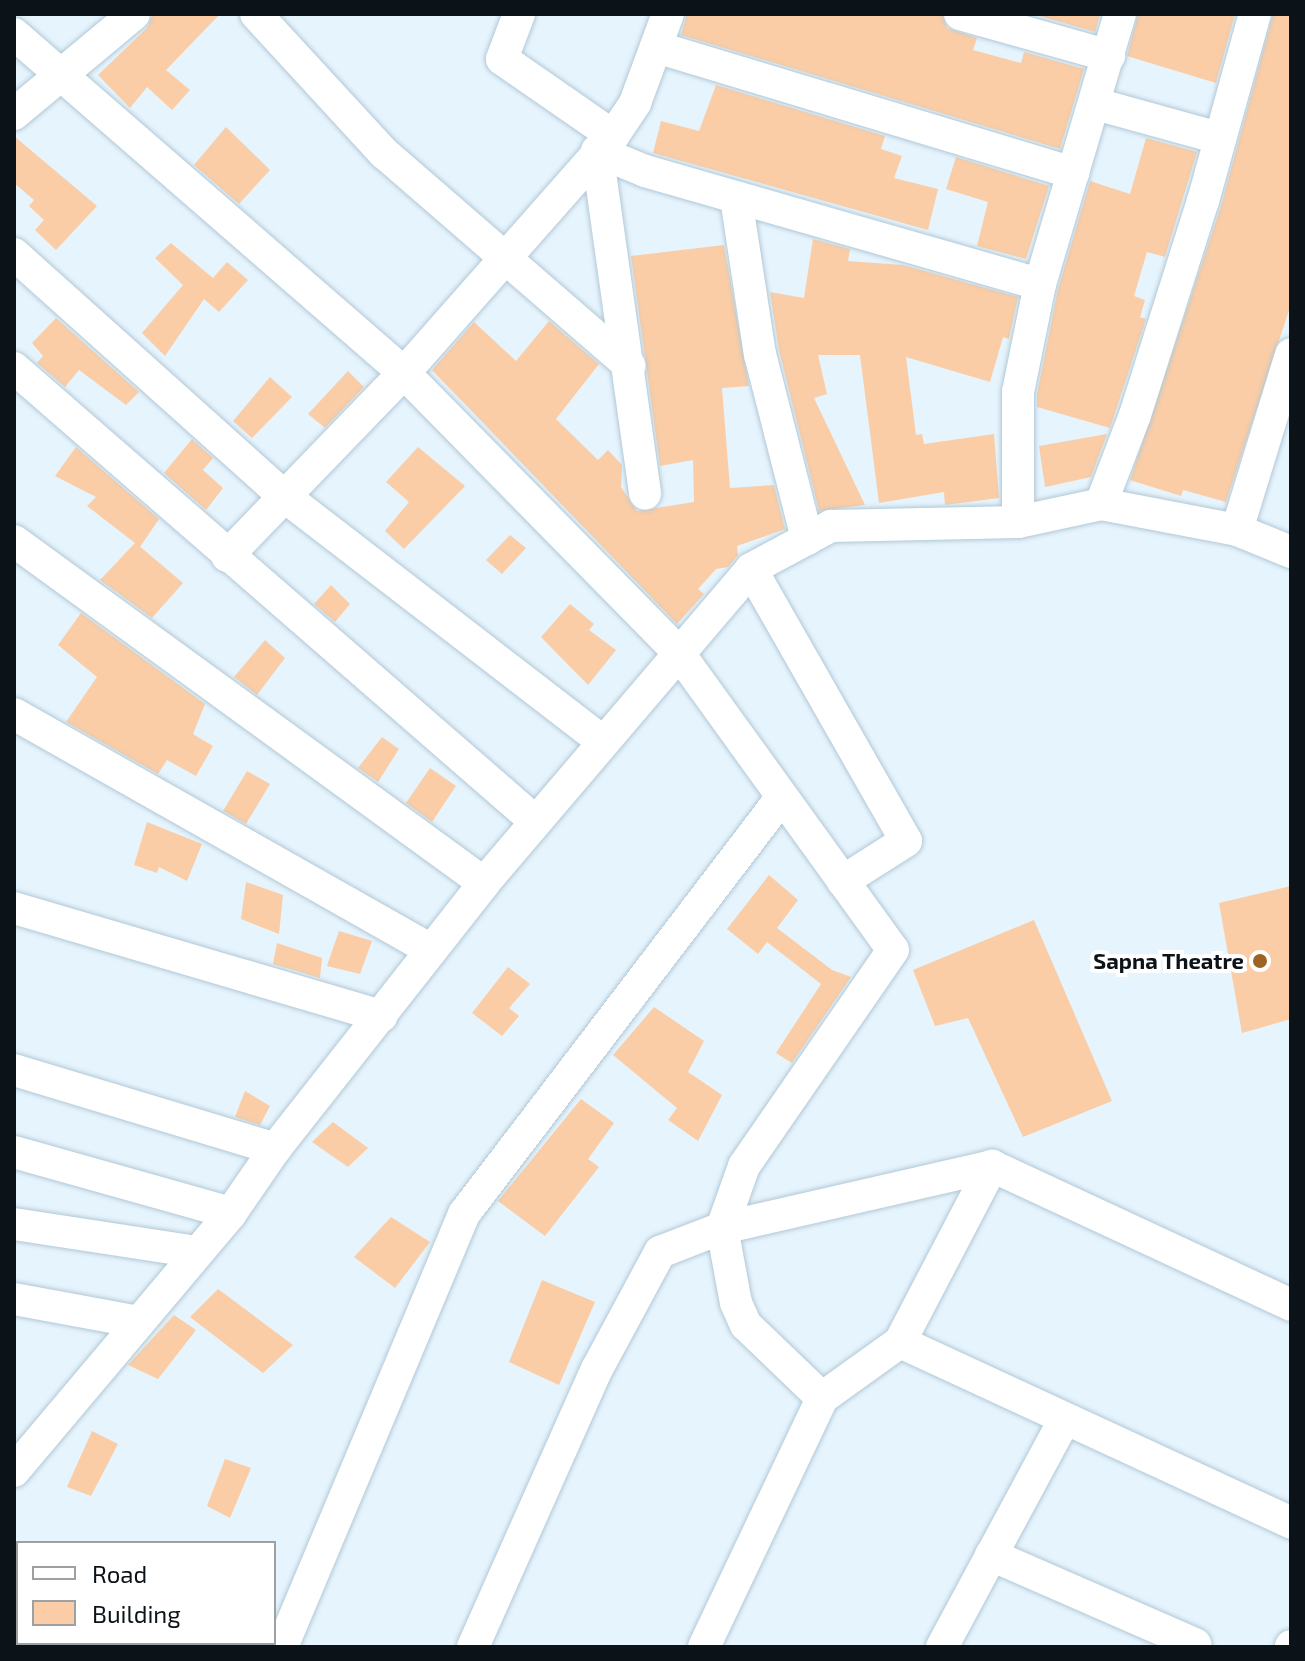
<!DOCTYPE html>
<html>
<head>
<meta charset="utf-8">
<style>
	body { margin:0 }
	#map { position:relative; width:1305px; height:1661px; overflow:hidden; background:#e6f4fd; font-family:"Exo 2",sans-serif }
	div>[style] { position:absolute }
	.building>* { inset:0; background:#facda6 }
	.roads { filter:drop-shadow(0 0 2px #b1c8d6) drop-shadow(0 0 2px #b1c8d6) }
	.minor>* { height:32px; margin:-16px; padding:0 16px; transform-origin:16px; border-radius:16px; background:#fff }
	.dots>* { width:22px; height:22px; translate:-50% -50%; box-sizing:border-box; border:4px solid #fff; border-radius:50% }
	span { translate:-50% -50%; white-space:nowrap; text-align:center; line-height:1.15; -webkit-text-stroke:8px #fff; paint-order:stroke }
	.poi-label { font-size:22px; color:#0b1318; font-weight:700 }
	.right { translate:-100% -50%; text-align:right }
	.frame { position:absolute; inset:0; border:16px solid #0b1318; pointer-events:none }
	.legend { position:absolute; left:16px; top:1541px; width:260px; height:104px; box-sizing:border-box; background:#fff; border:2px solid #9da1a3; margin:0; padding:10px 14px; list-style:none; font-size:24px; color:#0b1318 }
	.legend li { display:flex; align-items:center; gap:16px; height:40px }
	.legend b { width:40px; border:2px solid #9da1a3 }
</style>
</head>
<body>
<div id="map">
	<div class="building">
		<div style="clip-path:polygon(153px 14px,220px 14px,166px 70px,190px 90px,172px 110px,147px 87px,130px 108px,98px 75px,147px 28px)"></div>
		<div style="clip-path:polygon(687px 14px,942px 14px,947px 28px,977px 38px,973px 50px,1021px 63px,1024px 52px,1084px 69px,1060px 149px,681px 35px)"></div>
		<div style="clip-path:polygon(1033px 14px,1100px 14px,1095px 32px)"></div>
		<div style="clip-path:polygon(1138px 14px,1235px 14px,1216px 83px,1127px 56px)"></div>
		<div style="clip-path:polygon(1273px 14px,1291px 14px,1291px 304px,1226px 502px,1183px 490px,1181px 496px,1130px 480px,1221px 206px)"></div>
		<div style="clip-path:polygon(716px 85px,885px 136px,881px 149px,902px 156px,894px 178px,938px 189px,928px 230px,653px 153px,661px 121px,699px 131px)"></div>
		<div style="clip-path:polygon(226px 127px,270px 170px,239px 204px,194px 165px)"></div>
		<div style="clip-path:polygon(14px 136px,97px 206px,56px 250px,35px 230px,44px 220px,29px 206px,34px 200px,14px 183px)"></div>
		<div style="clip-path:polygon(1146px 138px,1197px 152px,1165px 257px,1147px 252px,1134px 296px,1145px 300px,1140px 317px,1146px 319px,1110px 428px,1037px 407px,1037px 394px,1058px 289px,1090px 181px,1130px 194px)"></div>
		<div style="clip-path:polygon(956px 157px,1049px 186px,1026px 259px,977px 246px,988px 202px,946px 189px)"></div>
		<div style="clip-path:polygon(813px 239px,850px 249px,848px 261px,903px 265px,1018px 297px,1009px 339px,1003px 337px,990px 382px,906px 357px,916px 435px,922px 434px,924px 444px,994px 434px,999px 498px,945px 505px,944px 492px,879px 503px,860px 355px,818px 355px,827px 394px,814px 398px,865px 505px,819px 511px,779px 350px,770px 292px,804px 298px)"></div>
		<div style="clip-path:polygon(171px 243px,213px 278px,227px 262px,248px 280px,219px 312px,204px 299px,165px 356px,142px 333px,183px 285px,155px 258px)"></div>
		<div style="clip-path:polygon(724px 245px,749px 386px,722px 388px,730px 488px,774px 485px,785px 529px,737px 546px,738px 555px,728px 567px,716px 569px,698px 589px,704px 594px,677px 624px,432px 370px,474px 322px,516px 361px,549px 321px,599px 364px,556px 419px,598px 460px,608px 450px,622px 465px,621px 487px,637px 511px,694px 502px,693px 460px,660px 466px,631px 256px)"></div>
		<div style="clip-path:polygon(56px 318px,139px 392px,126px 405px,79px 370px,65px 387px,37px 363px,43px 356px,32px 343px)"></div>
		<div style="clip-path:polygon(348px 371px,364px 387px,325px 428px,308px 414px)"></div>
		<div style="clip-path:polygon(270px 377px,292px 397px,252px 438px,233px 421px)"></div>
		<div style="clip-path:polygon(1107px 434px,1091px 477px,1045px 487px,1039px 446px)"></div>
		<div style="clip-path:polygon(192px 439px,213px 458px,203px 470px,223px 488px,206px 510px,164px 473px)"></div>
		<div style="clip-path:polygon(76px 447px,159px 519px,140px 547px,137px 544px,183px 583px,152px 618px,100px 580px,135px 543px,87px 506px,96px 497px,55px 476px)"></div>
		<div style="clip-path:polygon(418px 447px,465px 486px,404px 549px,385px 531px,409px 502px,386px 482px)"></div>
		<div style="clip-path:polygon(510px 535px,526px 548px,502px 574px,486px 560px)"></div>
		<div style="clip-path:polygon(331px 585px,350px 604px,335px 622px,314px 604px)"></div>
		<div style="clip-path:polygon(570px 604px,594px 624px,589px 630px,616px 650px,588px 685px,541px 637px)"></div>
		<div style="clip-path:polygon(81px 613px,205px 704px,193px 734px,213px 746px,196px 776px,167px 760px,158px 774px,66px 722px,97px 677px,58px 645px)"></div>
		<div style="clip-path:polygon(265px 640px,285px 658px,257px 695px,234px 677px)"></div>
		<div style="clip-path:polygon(382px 737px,399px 749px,378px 782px,358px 768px)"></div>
		<div style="clip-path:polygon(430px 768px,456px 786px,432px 822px,406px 803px)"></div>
		<div style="clip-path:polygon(247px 771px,270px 784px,246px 824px,223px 811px)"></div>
		<div style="clip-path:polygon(147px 822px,202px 844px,187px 881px,159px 867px,157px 873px,134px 865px)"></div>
		<div style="clip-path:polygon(769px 875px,798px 900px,777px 928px,832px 970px,851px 977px,792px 1063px,776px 1053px,821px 984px,767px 942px,758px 954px,727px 929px)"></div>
		<div style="clip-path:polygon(246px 882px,283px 895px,279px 934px,241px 919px)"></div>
		<div style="clip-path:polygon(1291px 886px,1291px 1019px,1242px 1033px,1219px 903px)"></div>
		<div style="clip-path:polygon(1034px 920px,1112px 1101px,1023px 1137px,968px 1018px,935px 1026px,913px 970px)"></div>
		<div style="clip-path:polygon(339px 931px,372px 941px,360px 974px,327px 966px)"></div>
		<div style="clip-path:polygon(277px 943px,322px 958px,320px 978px,273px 964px)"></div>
		<div style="clip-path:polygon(508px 967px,530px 984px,509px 1008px,519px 1016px,502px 1036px,472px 1013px)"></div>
		<div style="clip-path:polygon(654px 1007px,704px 1041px,688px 1072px,722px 1095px,698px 1141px,668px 1120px,677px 1108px,613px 1055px)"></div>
		<div style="clip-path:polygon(245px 1091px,270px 1106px,260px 1125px,235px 1117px)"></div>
		<div style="clip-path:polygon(581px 1099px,614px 1123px,588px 1159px,599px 1167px,545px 1236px,498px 1201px)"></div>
		<div style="clip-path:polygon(333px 1122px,368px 1148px,348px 1167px,312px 1142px)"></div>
		<div style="clip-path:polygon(391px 1217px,430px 1242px,395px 1288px,354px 1257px)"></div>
		<div style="clip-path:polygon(542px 1280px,595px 1302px,559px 1385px,509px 1362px)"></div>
		<div style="clip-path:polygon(218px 1289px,293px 1345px,263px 1373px,190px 1317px)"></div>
		<div style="clip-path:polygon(174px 1315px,196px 1330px,158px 1379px,128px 1365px)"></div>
		<div style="clip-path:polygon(92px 1431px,118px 1444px,91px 1496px,67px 1487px)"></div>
		<div style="clip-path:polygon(225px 1459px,251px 1468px,230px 1518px,207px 1506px)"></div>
	</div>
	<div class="roads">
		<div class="minor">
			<div style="left:256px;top:14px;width:189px;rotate:47.4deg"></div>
			<div style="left:384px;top:153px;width:325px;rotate:40.9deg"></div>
			<div style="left:519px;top:14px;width:48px;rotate:110.7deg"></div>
			<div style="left:502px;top:59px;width:135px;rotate:34.7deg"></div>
			<div style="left:960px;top:14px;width:155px;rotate:15.7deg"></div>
			<div style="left:14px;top:34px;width:517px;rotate:41deg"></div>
			<div style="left:404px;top:373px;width:391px;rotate:45.5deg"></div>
			<div style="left:678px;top:652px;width:367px;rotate:54.2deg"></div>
			<div style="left:893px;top:950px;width:262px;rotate:124.6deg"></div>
			<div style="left:744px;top:1166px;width:66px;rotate:109.5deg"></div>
			<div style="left:722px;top:1228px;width:76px;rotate:79.4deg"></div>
			<div style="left:736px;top:1303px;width:24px;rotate:66deg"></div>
			<div style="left:746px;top:1325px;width:105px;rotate:43.8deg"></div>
			<div style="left:656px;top:47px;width:436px;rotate:16.8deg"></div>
			<div style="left:1096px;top:104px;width:128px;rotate:15.5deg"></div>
			<div style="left:14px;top:114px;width:156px;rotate:-39.8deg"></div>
			<div style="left:597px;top:151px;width:52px;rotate:22.6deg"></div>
			<div style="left:645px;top:171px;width:411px;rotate:16deg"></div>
			<div style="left:597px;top:151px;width:346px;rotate:82deg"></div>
			<div style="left:736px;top:198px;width:158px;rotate:81.3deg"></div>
			<div style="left:760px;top:354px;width:191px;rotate:75.7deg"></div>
			<div style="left:14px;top:254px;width:363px;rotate:41.9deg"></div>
			<div style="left:284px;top:496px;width:400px;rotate:37.6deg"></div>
			<div style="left:14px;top:368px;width:690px;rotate:41.01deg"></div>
			<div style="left:1101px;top:504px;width:95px;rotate:-69.1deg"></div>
			<div style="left:1135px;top:415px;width:225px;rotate:-72.4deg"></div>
			<div style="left:1203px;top:201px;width:194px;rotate:-74.5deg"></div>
			<div style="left:1018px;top:522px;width:130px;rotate:-90deg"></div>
			<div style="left:1018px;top:392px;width:110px;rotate:-78.5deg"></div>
			<div style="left:1040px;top:284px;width:282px;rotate:-73.5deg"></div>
			<div style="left:1237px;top:530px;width:184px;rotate:-72.9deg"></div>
			<div style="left:14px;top:541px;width:581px;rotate:36.04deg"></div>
			<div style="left:227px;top:556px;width:255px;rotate:-46deg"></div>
			<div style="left:404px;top:373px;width:316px;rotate:-48.6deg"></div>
			<div style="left:613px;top:136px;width:40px;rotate:-56deg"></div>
			<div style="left:635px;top:103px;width:95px;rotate:-69.7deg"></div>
			<div style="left:751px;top:569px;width:313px;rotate:60.3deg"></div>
			<div style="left:906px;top:841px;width:75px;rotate:147.6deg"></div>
			<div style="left:14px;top:714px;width:479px;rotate:29.5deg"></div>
			<div style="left:14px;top:908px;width:383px;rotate:16.4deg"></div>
			<div style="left:14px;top:1070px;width:273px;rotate:16.8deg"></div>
			<div style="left:14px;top:1152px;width:225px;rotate:15.7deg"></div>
			<div style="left:14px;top:1224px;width:185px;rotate:8.7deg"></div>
			<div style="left:14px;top:1299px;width:127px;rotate:10.4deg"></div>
			<div style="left:900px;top:1342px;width:199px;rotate:-62.4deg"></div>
			<div style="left:14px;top:1471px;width:337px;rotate:-49.9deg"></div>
			<div style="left:231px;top:1213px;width:78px;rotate:-55.5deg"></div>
			<div style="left:275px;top:1149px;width:338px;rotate:-51.8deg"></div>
			<div style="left:484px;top:883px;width:412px;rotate:-49.6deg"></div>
			<div style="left:751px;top:569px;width:91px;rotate:-28.3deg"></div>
			<div style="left:831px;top:526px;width:187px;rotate:-1.2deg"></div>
			<div style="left:1018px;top:522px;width:85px;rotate:-12.2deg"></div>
			<div style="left:1101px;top:504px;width:138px;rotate:10.8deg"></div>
			<div style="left:1237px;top:530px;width:58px;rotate:22.2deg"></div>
			<div style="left:991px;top:1555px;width:223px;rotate:23.6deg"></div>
			<div style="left:14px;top:1599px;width:4px;rotate:27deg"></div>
			<div style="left:108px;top:1643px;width:9px;rotate:27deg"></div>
			<div style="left:282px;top:1647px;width:470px;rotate:-67.2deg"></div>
			<div style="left:464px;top:1214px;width:524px;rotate:-52.67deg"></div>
			<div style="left:473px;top:1647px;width:304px;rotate:-66deg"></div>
			<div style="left:597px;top:1369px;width:133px;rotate:-61.7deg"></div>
			<div style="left:660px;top:1252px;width:66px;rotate:-21.2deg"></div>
			<div style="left:722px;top:1228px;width:277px;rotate:-12.9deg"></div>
			<div style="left:992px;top:1166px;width:330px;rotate:24.9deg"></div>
			<div style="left:704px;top:1647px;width:276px;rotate:-64.6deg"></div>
			<div style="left:822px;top:1398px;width:96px;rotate:-35.7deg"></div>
			<div style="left:900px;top:1342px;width:431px;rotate:24.8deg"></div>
			<div style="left:942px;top:1647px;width:258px;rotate:-61.7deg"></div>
			<div style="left:1291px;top:1647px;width:1px;rotate:-90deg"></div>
		</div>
	</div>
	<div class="dots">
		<div style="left:1260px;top:961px;background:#9e6224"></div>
	</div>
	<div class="poi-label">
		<span class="right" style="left:1244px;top:961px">Sapna Theatre</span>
	</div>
	<div class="frame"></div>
	<ul class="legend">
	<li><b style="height:10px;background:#fff"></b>Road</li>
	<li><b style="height:22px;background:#facda6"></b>Building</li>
	</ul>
</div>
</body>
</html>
